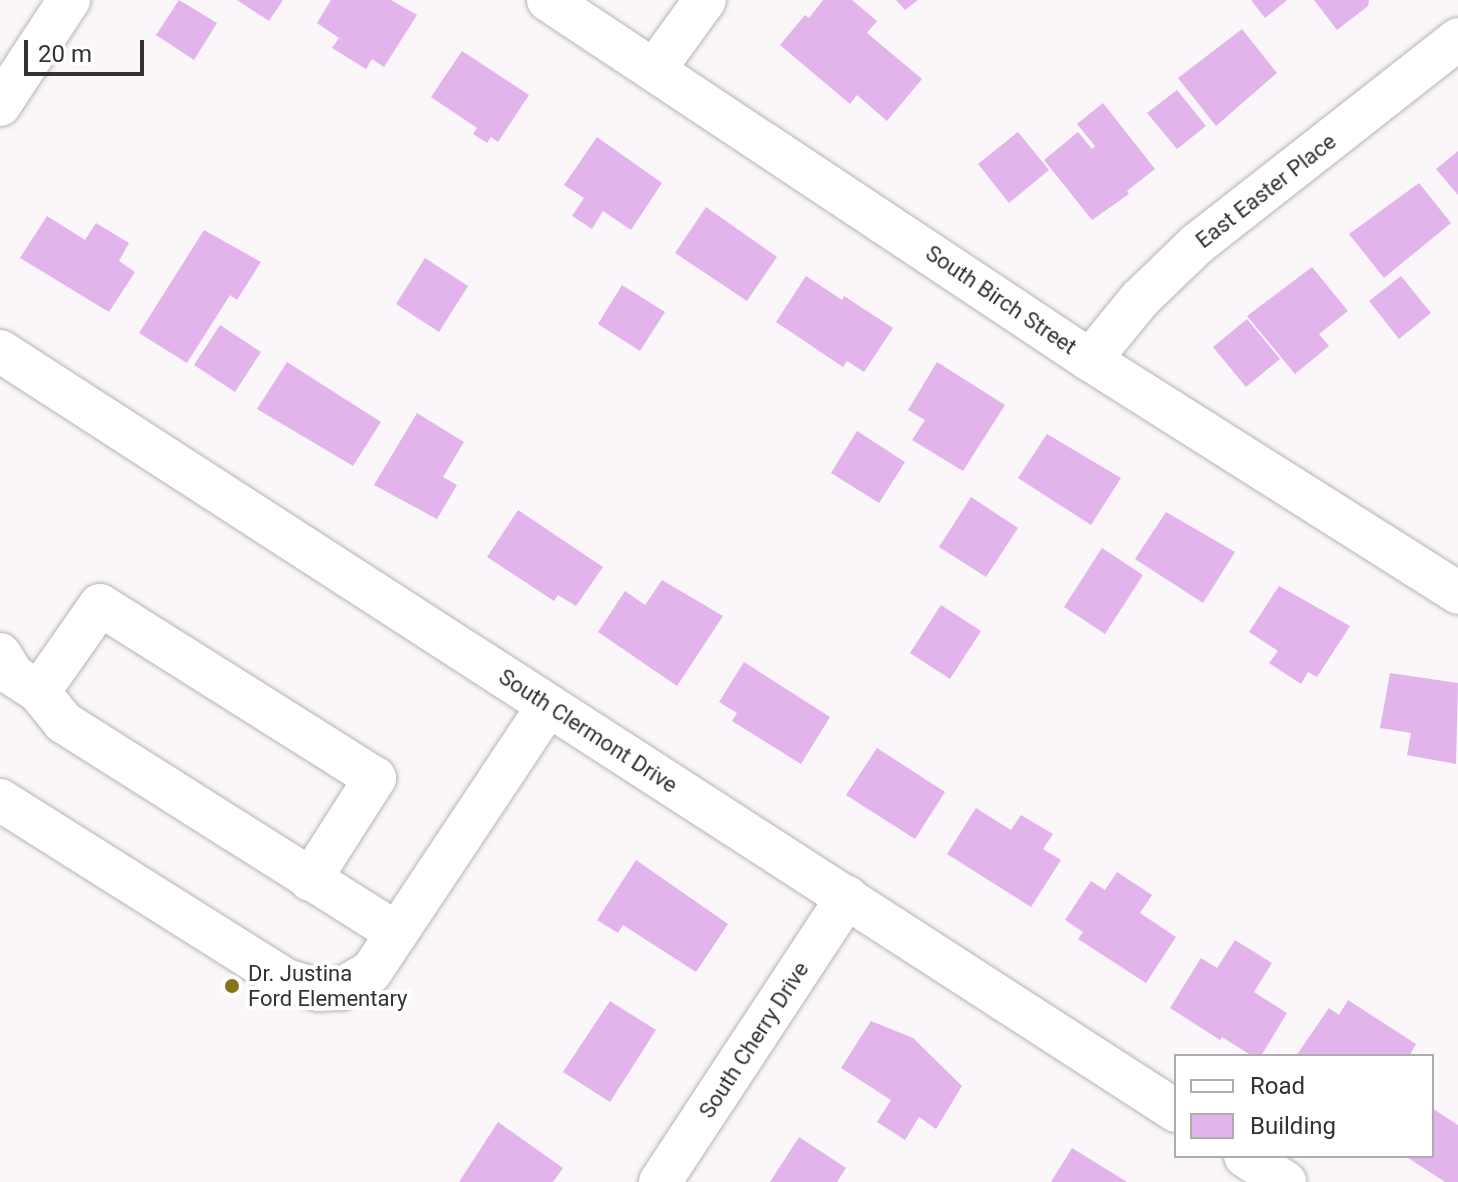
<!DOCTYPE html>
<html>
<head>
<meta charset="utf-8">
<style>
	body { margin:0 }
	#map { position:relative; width:1458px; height:1182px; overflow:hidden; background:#faf6fa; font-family:Roboto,sans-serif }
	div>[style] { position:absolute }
	.building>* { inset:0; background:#e3b4ec }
	.roads { filter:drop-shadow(0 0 2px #b7b4b8) drop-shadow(0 0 2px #b7b4b8) }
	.minor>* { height:42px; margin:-21px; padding:0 21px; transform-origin:21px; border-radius:21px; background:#fff }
	.dots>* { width:22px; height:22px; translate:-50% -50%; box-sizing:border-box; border:4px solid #fff; border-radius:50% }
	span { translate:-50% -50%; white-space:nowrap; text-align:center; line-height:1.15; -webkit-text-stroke:8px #fff; paint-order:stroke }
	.street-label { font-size:22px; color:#323133 }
	.poi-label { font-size:22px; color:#323133 }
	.left { translate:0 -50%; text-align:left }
	.legend { position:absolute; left:1174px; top:1054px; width:260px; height:104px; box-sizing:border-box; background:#fff; border:2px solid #adadad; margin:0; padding:10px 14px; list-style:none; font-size:24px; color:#323133 }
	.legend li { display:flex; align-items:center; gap:16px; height:40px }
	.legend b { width:40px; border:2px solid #adadad }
	.scale { position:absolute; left:24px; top:40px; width:120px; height:36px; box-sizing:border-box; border:4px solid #323133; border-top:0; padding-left:10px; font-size:24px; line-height:28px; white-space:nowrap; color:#323133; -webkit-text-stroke:6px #fff; paint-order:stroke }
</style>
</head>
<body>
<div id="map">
	<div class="building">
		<div style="clip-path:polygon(179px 0,217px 23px,194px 60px,156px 35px)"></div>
		<div style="clip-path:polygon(237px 0,283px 0,269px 21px)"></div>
		<div style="clip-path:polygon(331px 0,391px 0,417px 15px,384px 67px,372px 59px,366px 69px,332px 48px,339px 38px,317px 23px)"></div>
		<div style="clip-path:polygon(823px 0,852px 0,877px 21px,867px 33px,922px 79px,887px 121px,857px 95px,850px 104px,780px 45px,805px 15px,809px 18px)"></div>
		<div style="clip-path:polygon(896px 0,918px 0,905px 10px)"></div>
		<div style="clip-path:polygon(1251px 0,1287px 0,1265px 18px)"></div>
		<div style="clip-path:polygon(1314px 0,1369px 0,1368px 6px,1337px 30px)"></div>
		<div style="clip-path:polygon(1242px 29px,1277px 73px,1216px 126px,1178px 78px)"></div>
		<div style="clip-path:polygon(462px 51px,529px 95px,498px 142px,491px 137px,487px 143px,473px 134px,477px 128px,431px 97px)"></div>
		<div style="clip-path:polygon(1177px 90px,1206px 126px,1177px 149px,1147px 113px)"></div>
		<div style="clip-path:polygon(1103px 103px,1155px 169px,1127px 191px,1129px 194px,1092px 220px,1044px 160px,1078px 132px,1092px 149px,1095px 146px,1077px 124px)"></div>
		<div style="clip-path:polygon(1018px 132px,1049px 170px,1009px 203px,978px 164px)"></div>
		<div style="clip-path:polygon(597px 137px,662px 183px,631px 230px,603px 211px,592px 229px,572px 216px,584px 198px,564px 185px)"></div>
		<div style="clip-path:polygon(1458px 151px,1458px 195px,1436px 169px)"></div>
		<div style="clip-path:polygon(1419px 183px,1451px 223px,1384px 278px,1349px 234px)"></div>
		<div style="clip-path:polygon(706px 207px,777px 257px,747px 301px,675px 253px)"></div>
		<div style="clip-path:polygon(47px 216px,85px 240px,96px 223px,129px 243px,119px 261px,135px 272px,109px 312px,20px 258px)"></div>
		<div style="clip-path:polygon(204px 230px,261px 262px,237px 300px,230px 295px,187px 363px,139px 333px)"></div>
		<div style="clip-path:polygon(425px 258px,468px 286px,439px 332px,396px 304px)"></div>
		<div style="clip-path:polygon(1312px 267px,1348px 311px,1319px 334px,1329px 346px,1295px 374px,1247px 316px)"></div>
		<div style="clip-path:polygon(806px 276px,842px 300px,844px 296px,893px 328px,864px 372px,847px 361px,843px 367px,776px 322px)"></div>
		<div style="clip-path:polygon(1401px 276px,1431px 313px,1399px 339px,1369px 301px)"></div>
		<div style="clip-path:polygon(622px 285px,665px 312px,640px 351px,598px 324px)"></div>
		<div style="clip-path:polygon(1247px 319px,1280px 359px,1246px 387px,1213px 347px)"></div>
		<div style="clip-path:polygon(220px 325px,261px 352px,235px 392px,194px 365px)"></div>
		<div style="clip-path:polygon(287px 362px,381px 422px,353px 466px,257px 409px)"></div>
		<div style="clip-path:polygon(937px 362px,1005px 405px,963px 471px,912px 440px,925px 420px,908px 410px)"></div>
		<div style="clip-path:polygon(417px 413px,464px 442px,443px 477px,457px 485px,437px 519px,374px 485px)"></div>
		<div style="clip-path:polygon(857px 431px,905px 462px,879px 503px,831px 473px)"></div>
		<div style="clip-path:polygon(1047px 434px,1121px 478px,1091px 525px,1018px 478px)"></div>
		<div style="clip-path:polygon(971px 497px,1018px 528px,986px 577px,939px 547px)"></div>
		<div style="clip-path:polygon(518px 510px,603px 567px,576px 606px,558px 595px,554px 601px,487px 557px)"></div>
		<div style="clip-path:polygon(1166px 512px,1235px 552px,1203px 603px,1135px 559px)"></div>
		<div style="clip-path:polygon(1102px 548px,1143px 575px,1105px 634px,1064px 607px)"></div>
		<div style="clip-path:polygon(662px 580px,723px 616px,677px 686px,598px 632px,625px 591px,645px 605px)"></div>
		<div style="clip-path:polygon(1279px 586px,1350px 626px,1317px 677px,1308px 672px,1301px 684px,1269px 663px,1278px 651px,1249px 632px)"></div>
		<div style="clip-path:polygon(941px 605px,981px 631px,950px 679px,910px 653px)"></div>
		<div style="clip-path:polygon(744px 662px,830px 717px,801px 764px,732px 721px,737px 713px,719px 702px)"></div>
		<div style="clip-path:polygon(1390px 673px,1458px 683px,1456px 764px,1407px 755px,1411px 733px,1380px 728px)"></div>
		<div style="clip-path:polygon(877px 748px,945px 792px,915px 839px,846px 795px)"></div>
		<div style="clip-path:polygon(976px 808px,1011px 830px,1021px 815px,1053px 834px,1043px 849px,1061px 860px,1031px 907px,947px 854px)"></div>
		<div style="clip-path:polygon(636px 860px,728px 924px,696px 972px,623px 925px,618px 933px,597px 920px)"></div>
		<div style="clip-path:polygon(1117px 872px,1152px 895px,1140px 913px,1176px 937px,1146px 983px,1078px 939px,1083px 932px,1065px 920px,1091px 881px,1105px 890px)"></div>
		<div style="clip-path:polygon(1235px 940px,1272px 963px,1254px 992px,1287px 1013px,1261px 1056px,1252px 1056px,1222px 1037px,1220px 1040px,1170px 1008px,1201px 958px,1217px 968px)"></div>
		<div style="clip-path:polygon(1348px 1000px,1416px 1044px,1409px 1056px,1296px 1056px,1329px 1008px,1339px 1015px)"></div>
		<div style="clip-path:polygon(610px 1001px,656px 1030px,610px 1102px,563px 1072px)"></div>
		<div style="clip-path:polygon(871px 1021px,913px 1038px,962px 1086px,936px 1129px,919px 1117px,905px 1140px,877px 1122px,891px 1100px,841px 1068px)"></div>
		<div style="clip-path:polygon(1432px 1108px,1458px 1125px,1458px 1182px,1445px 1182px,1405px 1156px,1432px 1156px)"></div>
		<div style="clip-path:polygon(498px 1122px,563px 1168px,553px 1182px,459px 1182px)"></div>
		<div style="clip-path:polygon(799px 1137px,846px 1168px,837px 1182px,770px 1182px)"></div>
		<div style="clip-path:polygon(1072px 1148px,1114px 1174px,1127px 1182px,1051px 1182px)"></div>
	</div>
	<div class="roads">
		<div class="minor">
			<div style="left:548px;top:0;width:651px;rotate:33.59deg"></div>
			<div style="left:1090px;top:360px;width:436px;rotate:32.3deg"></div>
			<div style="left:655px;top:69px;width:85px;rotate:-54.1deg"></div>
			<div style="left:0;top:105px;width:126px;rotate:-56.7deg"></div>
			<div style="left:0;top:351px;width:1400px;rotate:32.87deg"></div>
			<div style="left:1090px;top:360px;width:79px;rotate:-50.7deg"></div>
			<div style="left:1140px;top:299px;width:79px;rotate:-44deg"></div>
			<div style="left:1197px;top:244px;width:332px;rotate:-38.1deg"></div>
			<div style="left:0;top:654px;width:25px;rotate:58deg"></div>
			<div style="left:13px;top:675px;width:31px;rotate:33deg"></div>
			<div style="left:39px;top:692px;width:38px;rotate:51deg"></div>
			<div style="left:63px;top:722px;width:395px;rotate:32.3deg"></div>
			<div style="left:39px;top:692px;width:106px;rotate:-55deg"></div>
			<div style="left:100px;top:605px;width:325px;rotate:32.2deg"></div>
			<div style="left:375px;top:778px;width:121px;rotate:122.5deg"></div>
			<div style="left:0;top:800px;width:338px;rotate:32.2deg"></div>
			<div style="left:286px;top:980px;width:34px;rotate:17deg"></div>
			<div style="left:319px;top:990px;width:22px;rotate:-3deg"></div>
			<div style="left:341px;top:989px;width:34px;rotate:-30deg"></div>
			<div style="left:371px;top:972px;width:320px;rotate:-56.4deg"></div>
			<div style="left:1245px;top:1156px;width:48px;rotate:33deg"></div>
			<div style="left:660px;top:1182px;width:341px;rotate:-56.7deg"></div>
		</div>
	</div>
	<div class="dots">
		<div style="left:232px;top:986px;background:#83761a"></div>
	</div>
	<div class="street-label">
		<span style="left:1266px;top:191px;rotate:-38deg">East Easter Place</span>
		<span style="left:1001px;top:300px;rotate:34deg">South Birch Street</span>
		<span style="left:588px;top:731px;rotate:33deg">South Clermont Drive</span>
		<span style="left:754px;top:1040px;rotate:-57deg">South Cherry Drive</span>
	</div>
	<div class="poi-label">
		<span class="left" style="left:248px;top:986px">Dr. Justina<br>Ford Elementary</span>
	</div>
	<ul class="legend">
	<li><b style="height:10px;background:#fff"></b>Road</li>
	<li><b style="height:22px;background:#e3b4ec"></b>Building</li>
	</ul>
	<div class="scale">20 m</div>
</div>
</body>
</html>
